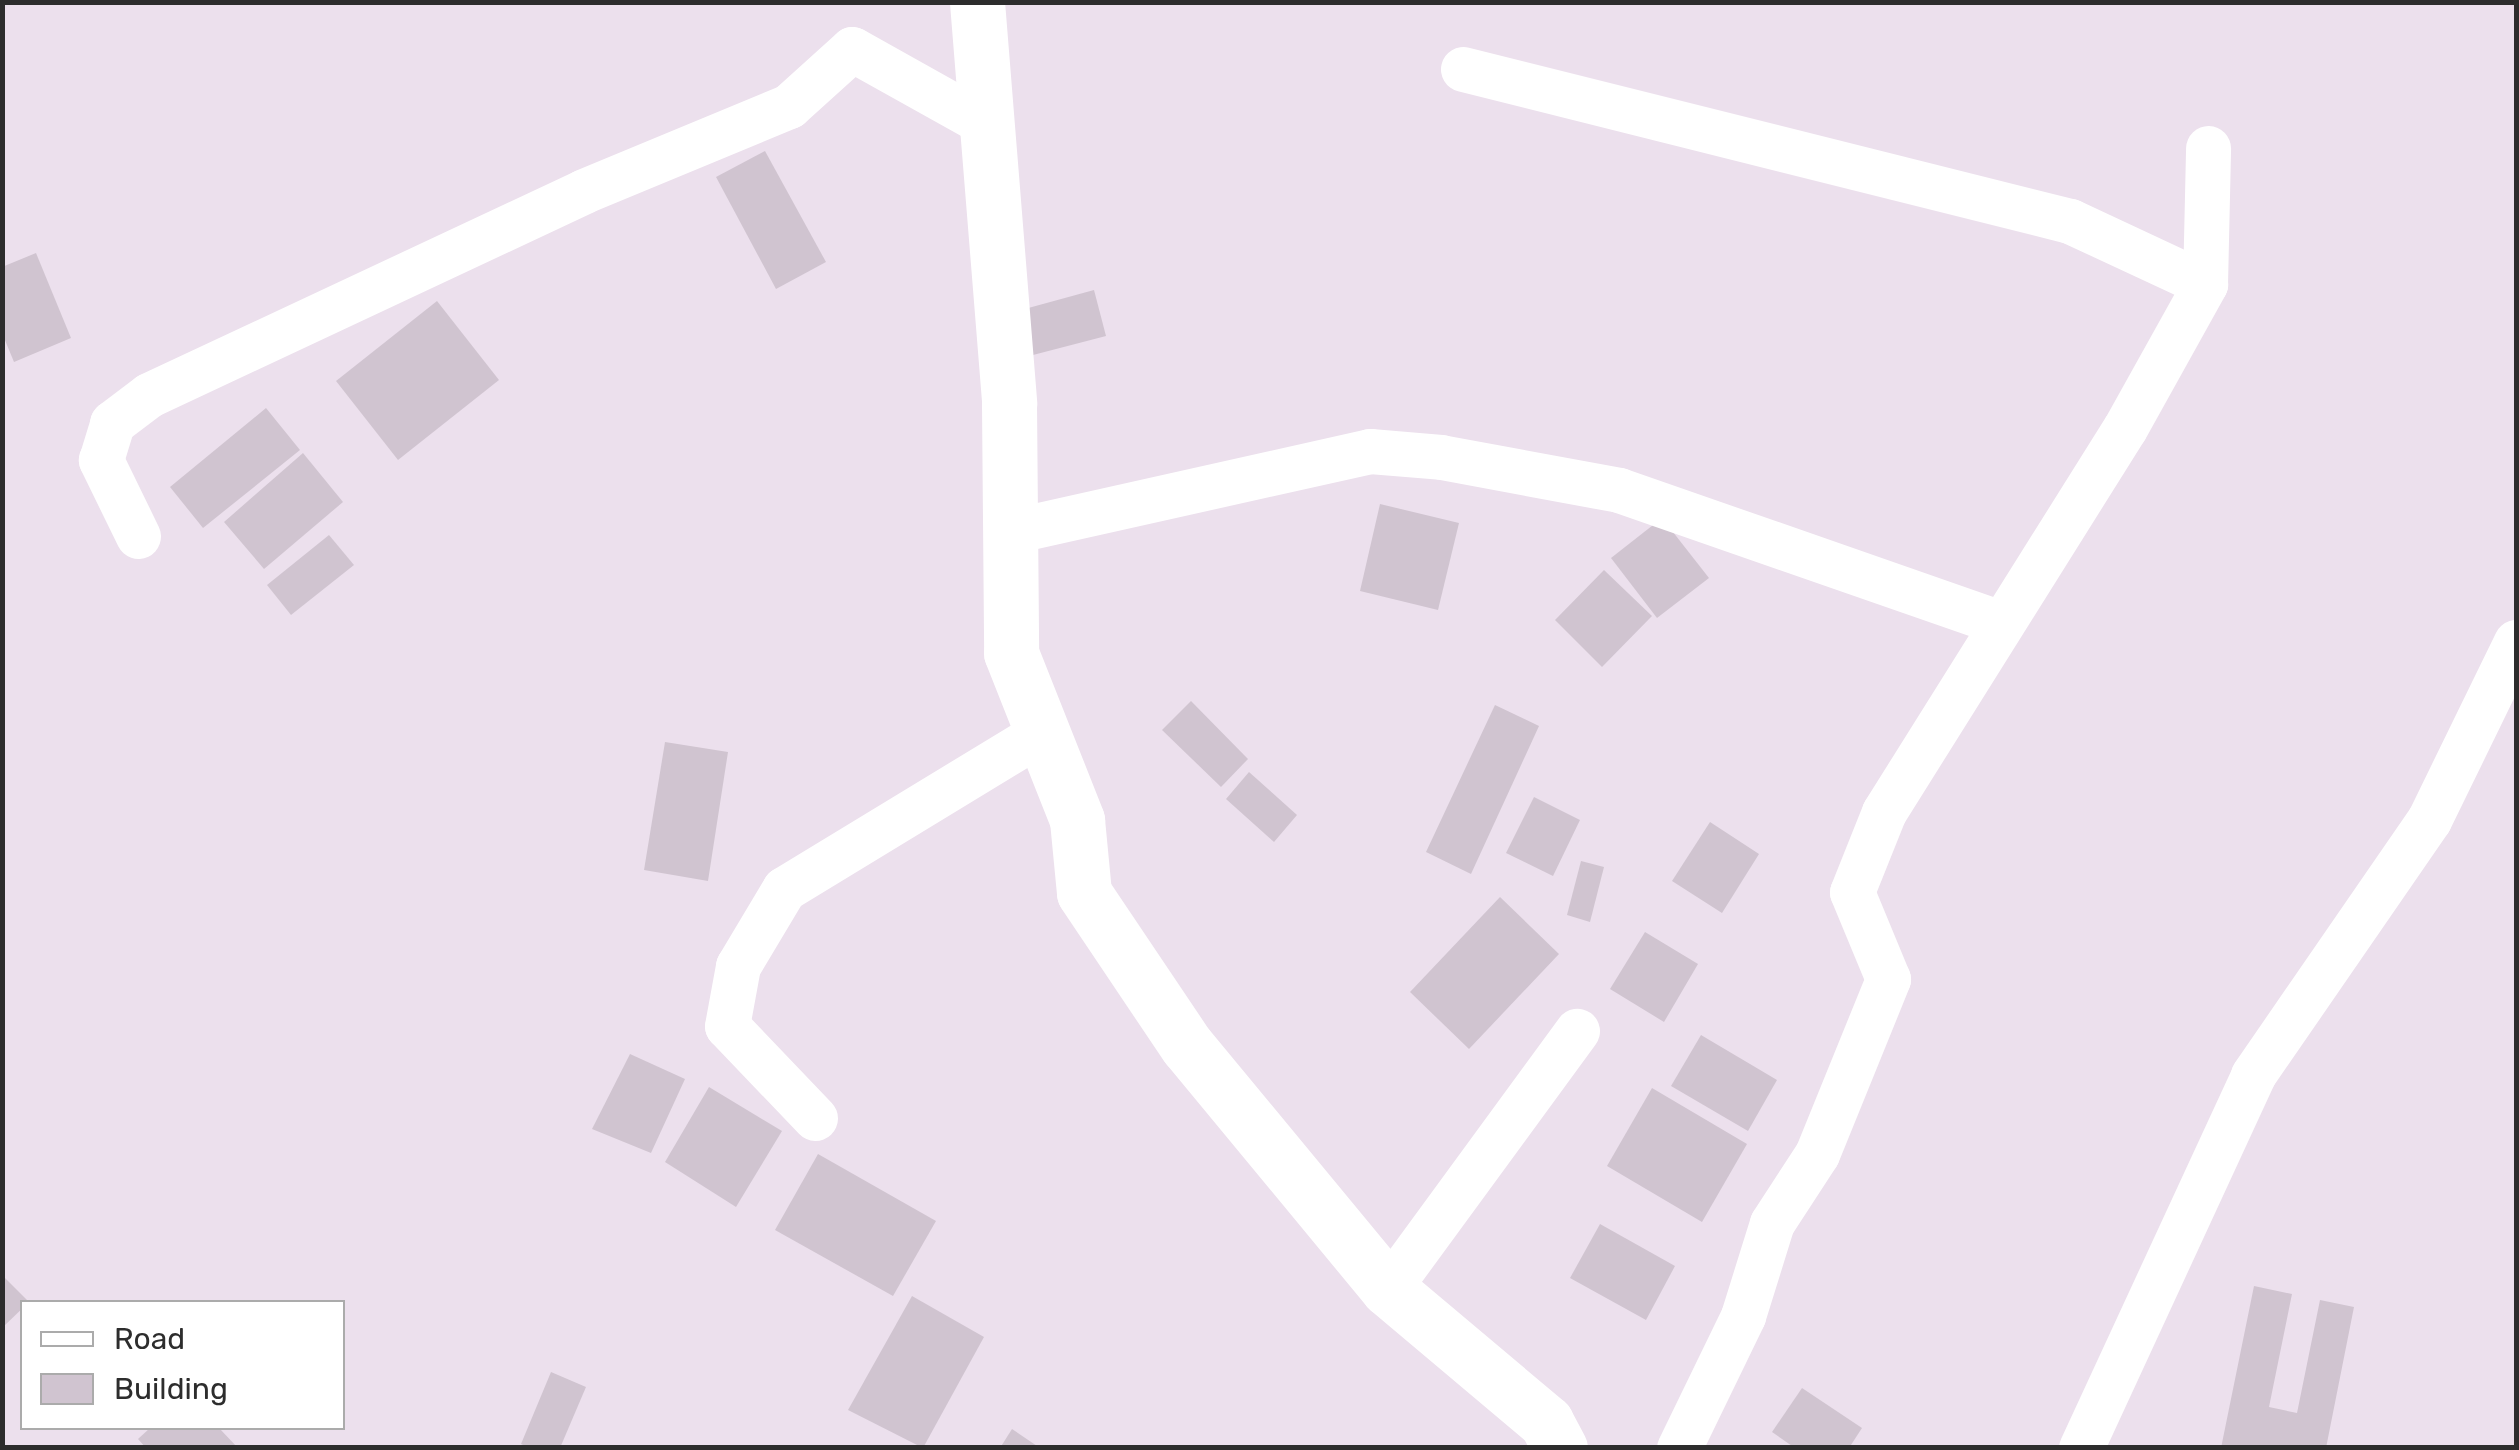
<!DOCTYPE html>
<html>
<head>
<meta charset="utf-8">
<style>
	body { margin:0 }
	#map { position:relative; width:2519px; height:1450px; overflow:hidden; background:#ece0ed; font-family:Rubik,sans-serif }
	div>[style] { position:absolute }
	.building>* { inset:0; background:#d0c4d0 }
	.minor>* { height:45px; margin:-22.5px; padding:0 22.5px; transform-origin:22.5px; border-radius:22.5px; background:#fff }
	.tertiary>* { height:55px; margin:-27.5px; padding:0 27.5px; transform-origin:27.5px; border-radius:27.5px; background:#fff }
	span { translate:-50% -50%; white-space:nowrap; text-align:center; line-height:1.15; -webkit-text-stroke:8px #fff; paint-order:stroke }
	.frame { position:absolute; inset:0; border:5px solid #2d2d2d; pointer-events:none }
	.legend { position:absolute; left:20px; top:1300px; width:325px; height:130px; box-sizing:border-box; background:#fff; border:2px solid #ababab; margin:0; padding:12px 18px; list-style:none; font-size:30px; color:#2d2d2d }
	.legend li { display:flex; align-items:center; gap:20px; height:50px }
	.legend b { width:50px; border:2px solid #ababab }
</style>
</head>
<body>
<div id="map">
	<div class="building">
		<div style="clip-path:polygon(765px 151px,826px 262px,776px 289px,716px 177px)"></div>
		<div style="clip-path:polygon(36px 253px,71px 338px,14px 362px,2px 333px,2px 267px)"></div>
		<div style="clip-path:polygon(1094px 290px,1106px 336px,1033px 355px,1021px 310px)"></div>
		<div style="clip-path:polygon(437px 301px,499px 380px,398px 460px,336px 381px)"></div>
		<div style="clip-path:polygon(266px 408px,300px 450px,203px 528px,170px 487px)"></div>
		<div style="clip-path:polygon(303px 453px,343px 502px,264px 569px,224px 522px)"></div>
		<div style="clip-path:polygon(1380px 504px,1459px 523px,1438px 610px,1360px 591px)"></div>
		<div style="clip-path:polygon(1662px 518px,1709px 578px,1657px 618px,1611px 558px)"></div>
		<div style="clip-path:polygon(329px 535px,354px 565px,291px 615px,267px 585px)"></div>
		<div style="clip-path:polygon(1604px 570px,1652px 616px,1602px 667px,1555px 620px)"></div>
		<div style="clip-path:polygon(1191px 701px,1248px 759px,1221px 787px,1162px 730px)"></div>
		<div style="clip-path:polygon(1495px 705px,1539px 726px,1471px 874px,1426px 852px)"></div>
		<div style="clip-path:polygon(665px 742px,728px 752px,708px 881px,644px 870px)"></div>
		<div style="clip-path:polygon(1249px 772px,1297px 815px,1274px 842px,1226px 799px)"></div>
		<div style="clip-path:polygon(1534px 797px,1580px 820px,1553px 876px,1506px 853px)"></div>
		<div style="clip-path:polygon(1710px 822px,1759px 854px,1722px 913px,1672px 881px)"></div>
		<div style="clip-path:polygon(1581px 861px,1604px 867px,1590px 922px,1567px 915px)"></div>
		<div style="clip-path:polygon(1500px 897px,1559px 954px,1469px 1049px,1410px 992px)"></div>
		<div style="clip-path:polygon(1645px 932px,1698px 964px,1664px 1022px,1610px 989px)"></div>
		<div style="clip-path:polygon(1701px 1035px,1777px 1080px,1748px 1131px,1671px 1086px)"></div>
		<div style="clip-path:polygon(630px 1054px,685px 1079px,651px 1153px,592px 1129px)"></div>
		<div style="clip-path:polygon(709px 1087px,782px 1131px,736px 1207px,665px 1162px)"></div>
		<div style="clip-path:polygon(1652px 1088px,1747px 1144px,1702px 1222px,1607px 1166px)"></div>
		<div style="clip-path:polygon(818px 1154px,936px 1221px,893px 1296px,775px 1230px)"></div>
		<div style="clip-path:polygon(1600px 1224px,1675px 1266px,1646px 1320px,1570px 1278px)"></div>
		<div style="clip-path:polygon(2px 1275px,29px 1302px,2px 1328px)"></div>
		<div style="clip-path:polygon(2254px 1286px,2292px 1294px,2269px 1407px,2297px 1413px,2320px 1300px,2354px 1307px,2326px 1448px,2221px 1448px)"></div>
		<div style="clip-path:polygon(912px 1296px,984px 1337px,923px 1448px,848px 1410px)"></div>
		<div style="clip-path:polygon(551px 1372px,586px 1387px,560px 1448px,529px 1448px,521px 1444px)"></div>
		<div style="clip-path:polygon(1802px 1388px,1862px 1428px,1849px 1448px,1795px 1448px,1772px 1432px)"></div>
		<div style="clip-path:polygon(150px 1428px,219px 1428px,238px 1448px,146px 1448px,138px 1439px)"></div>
		<div style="clip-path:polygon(1012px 1429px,1040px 1448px,1000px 1448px)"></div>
	</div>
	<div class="minor">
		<div style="left:1463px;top:69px;width:626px;rotate:14.06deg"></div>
		<div style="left:2070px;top:221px;width:149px;rotate:25deg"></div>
		<div style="left:1012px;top:531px;width:367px;rotate:-12.6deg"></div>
		<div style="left:1370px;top:451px;width:71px;rotate:4.8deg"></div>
		<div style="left:1441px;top:457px;width:181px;rotate:10.5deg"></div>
		<div style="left:1619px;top:490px;width:401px;rotate:19.2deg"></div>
		<div style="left:138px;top:536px;width:85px;rotate:-116deg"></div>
		<div style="left:101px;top:460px;width:39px;rotate:-73deg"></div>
		<div style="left:112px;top:423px;width:46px;rotate:-37.1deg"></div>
		<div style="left:149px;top:395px;width:480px;rotate:-25.1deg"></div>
		<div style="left:584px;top:191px;width:222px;rotate:-22.5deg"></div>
		<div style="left:789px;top:106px;width:85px;rotate:-42.1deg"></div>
		<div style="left:852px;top:49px;width:154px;rotate:29.2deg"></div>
		<div style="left:815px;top:1118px;width:127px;rotate:-133.7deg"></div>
		<div style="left:727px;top:1026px;width:61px;rotate:-79.6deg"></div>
		<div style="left:738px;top:966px;width:90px;rotate:-59.1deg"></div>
		<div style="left:784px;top:889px;width:304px;rotate:-31.3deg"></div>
		<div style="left:1388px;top:1289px;width:320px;rotate:-53.8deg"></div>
		<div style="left:1679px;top:1448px;width:147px;rotate:-64.1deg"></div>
		<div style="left:1743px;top:1316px;width:97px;rotate:-72.7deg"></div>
		<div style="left:1772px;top:1223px;width:82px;rotate:-56.9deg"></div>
		<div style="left:1817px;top:1154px;width:189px;rotate:-67.9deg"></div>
		<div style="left:1888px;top:979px;width:94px;rotate:-112.5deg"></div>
		<div style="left:1852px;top:892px;width:86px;rotate:-68.2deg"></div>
		<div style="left:1884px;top:812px;width:453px;rotate:-57.9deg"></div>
		<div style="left:2125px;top:428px;width:165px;rotate:-60.9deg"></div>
		<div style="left:2205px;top:284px;width:136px;rotate:-88.7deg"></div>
		<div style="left:2081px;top:1448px;width:411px;rotate:-65.2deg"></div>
		<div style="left:2253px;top:1075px;width:310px;rotate:-55.4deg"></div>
		<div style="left:2429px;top:820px;width:198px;rotate:-64deg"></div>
	</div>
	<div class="tertiary">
		<div style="left:977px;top:2px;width:403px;rotate:85.4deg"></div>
		<div style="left:1009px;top:404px;width:249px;rotate:89.5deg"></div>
		<div style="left:1011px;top:653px;width:180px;rotate:68.4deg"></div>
		<div style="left:1077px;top:820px;width:73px;rotate:84.5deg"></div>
		<div style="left:1084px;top:893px;width:184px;rotate:56.1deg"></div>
		<div style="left:1187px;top:1046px;width:315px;rotate:50.4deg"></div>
		<div style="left:1388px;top:1289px;width:207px;rotate:40.1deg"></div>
		<div style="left:1546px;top:1422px;width:30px;rotate:62deg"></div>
	</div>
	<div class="frame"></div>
	<ul class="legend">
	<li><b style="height:12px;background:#fff"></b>Road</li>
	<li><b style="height:28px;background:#d0c4d0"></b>Building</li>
	</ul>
</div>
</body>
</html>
